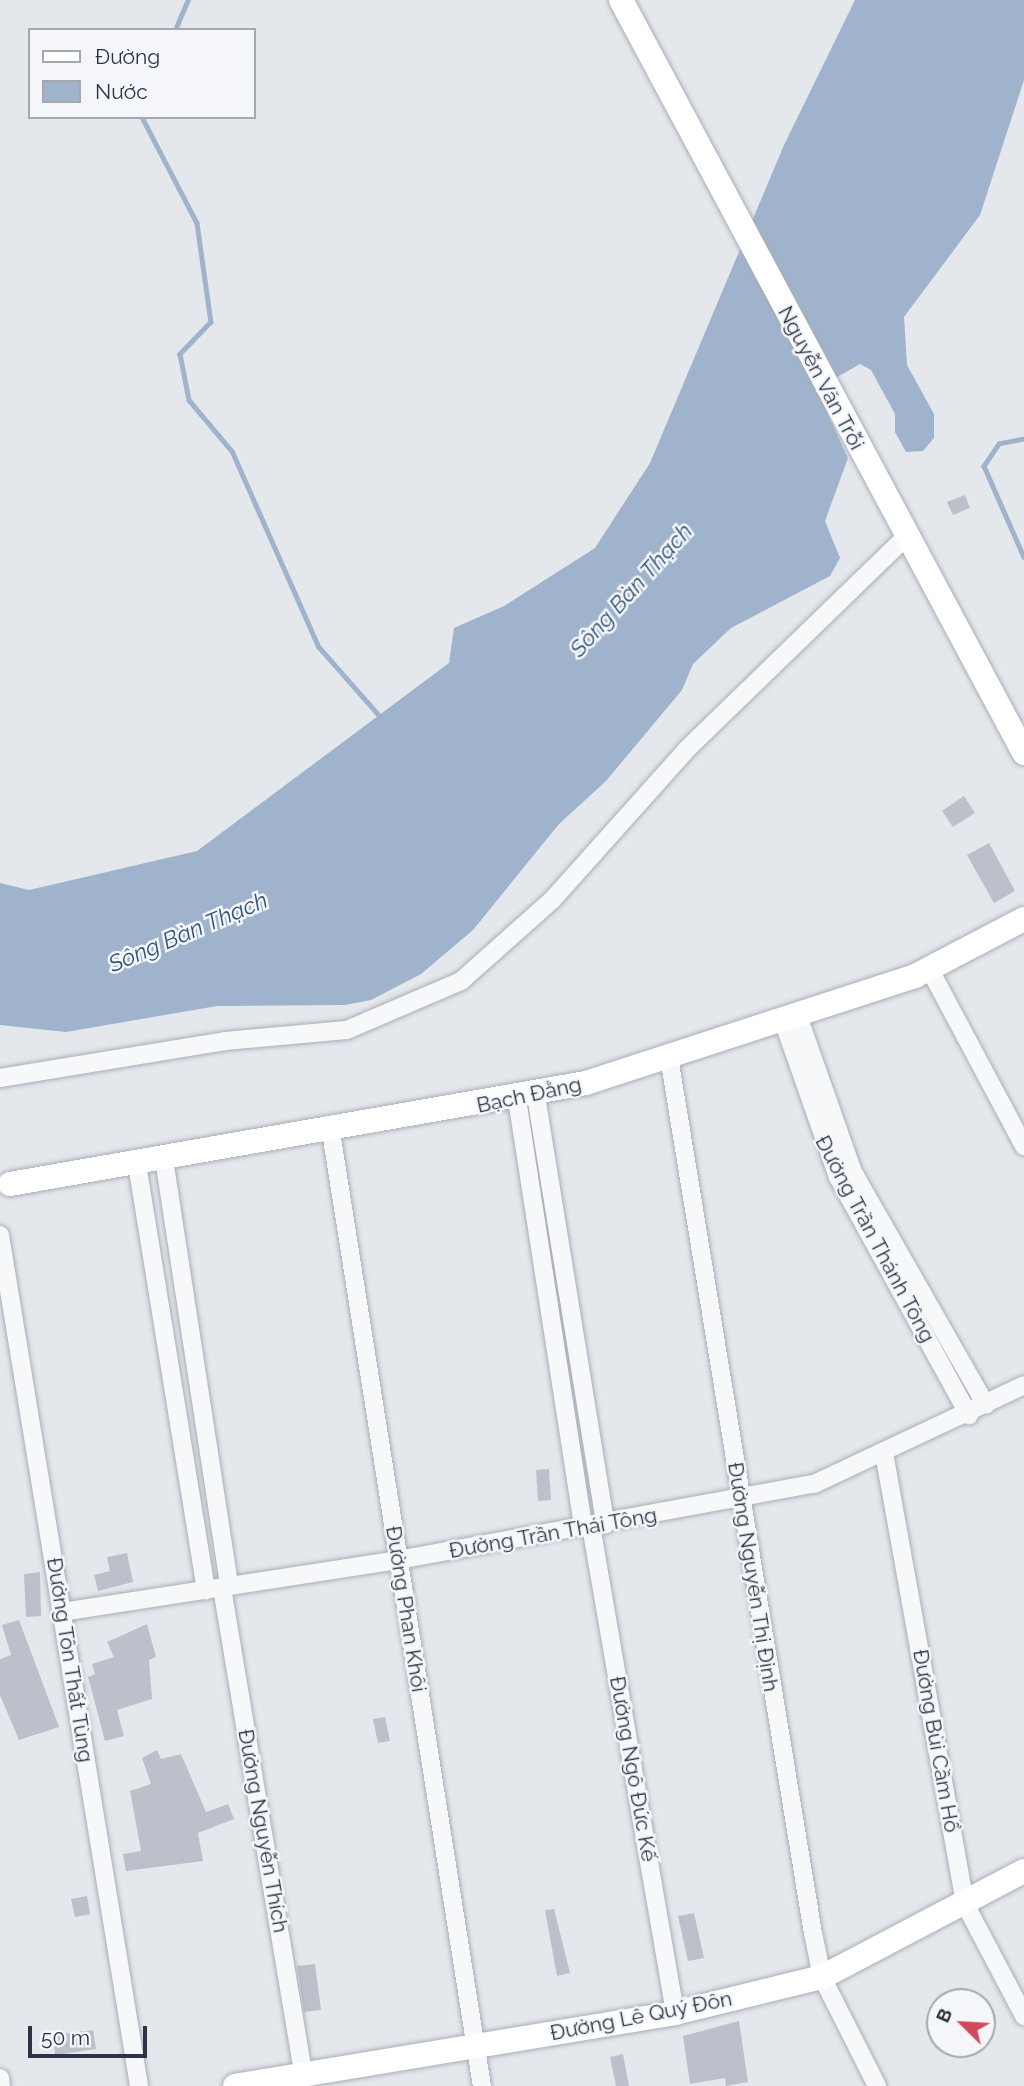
<!DOCTYPE html>
<html>
<head>
<meta charset="utf-8">
<style>
	body { margin:0 }
	#map { position:relative; width:1024px; height:2086px; overflow:hidden; background:#e4e7ec; font-family:Raleway,sans-serif }
	div>[style] { position:absolute }
	.water>* { inset:0; background:#9fb4cc }
	.stream>* { height:4.5px; margin:-2.25px; padding:0 2.25px; transform-origin:2.25px; border-radius:2.25px; background:#9fb4cc }
	.building>* { inset:0; background:#bbc0ca }
	.roads { filter:drop-shadow(0 0 2px #a9aeb7) drop-shadow(0 0 2px #a9aeb7) }
	.street>* { height:18px; margin:-9px; padding:0 9px; transform-origin:9px; border-radius:9px; background:#f7f8fa }
	.secondary>* { height:24px; margin:-12px; padding:0 12px; transform-origin:12px; border-radius:12px; background:#fff }
	span { translate:-50% -50%; white-space:nowrap; text-align:center; line-height:1.15; -webkit-text-stroke:5px #f4f6f9; paint-order:stroke }
	.street-label { font-size:21px; color:#2b3445 }
	.water-label { font-size:23px; color:#34527a; font-style:italic }
	.legend { position:absolute; left:28px; top:28px; width:228px; height:91px; box-sizing:border-box; background:#f4f6f9; border:2px solid #a4a8b1; margin:0; padding:9px 12px; list-style:none; font-size:21px; color:#2b3445 }
	.legend li { display:flex; align-items:center; gap:14px; height:35px }
	.legend b { width:35px; border:2px solid #a4a8b1 }
	.north { position:absolute; left:926px; top:1988px; width:70px; height:70px; box-sizing:border-box; background:#f4f6f9; border:2px solid #a4a8b1; border-radius:50%; rotate:294deg; font-size:19px; font-weight:700; line-height:28px; text-align:center; color:#2b3445 }
	.north::after { content:''; display:block; margin:auto; width:24px; height:32px; background:#d1495b; clip-path:polygon(50% 0,100% 100%,50% 72%,0 100%) }
	.scale { position:absolute; left:28px; top:2026px; width:119px; height:32px; box-sizing:border-box; border:4px solid #2b3445; border-top:0; padding-left:9px; font-size:21px; line-height:24px; white-space:nowrap; color:#2b3445; -webkit-text-stroke:5px #f4f6f9; paint-order:stroke }
</style>
</head>
<body>
<div id="map">
	<div class="water">
		<div style="clip-path:polygon(855px 0,1024px 0,1024px 80px,980px 215px,904px 317px,907px 365px,934px 414px,934px 438px,923px 451px,906px 452px,895px 432px,895px 414px,871px 370px,860px 364px,816px 389px,848px 458px,825px 521px,840px 558px,830px 576px,731px 628px,693px 664px,682px 690px,606px 781px,559px 824px,473px 930px,421px 974px,371px 1000px,345px 1005px,217px 1006px,66px 1032px,0 1025px,0 883px,29px 890px,197px 851px,449px 663px,454px 628px,504px 606px,595px 548px,650px 463px,784px 145px)"></div>
	</div>
	<div class="stream">
		<div style="left:175px;top:30px;width:33px;rotate:-67deg"></div>
		<div style="left:142px;top:117px;width:119px;rotate:62.6deg"></div>
		<div style="left:197px;top:223px;width:100px;rotate:82deg"></div>
		<div style="left:211px;top:322px;width:45px;rotate:134.1deg"></div>
		<div style="left:180px;top:354px;width:47px;rotate:78.9deg"></div>
		<div style="left:189px;top:400px;width:67px;rotate:49.9deg"></div>
		<div style="left:232px;top:451px;width:214px;rotate:66.1deg"></div>
		<div style="left:319px;top:647px;width:89px;rotate:48.6deg"></div>
		<div style="left:1024px;top:439px;width:25px;rotate:169deg"></div>
		<div style="left:999px;top:444px;width:27px;rotate:124deg"></div>
		<div style="left:984px;top:466px;width:99px;rotate:66.3deg"></div>
	</div>
	<div class="building">
		<div style="clip-path:polygon(965px 495px,970px 508px,953px 515px,947px 502px)"></div>
		<div style="clip-path:polygon(964px 796px,975px 813px,953px 827px,942px 811px)"></div>
		<div style="clip-path:polygon(989px 843px,1015px 891px,994px 903px,967px 855px)"></div>
		<div style="clip-path:polygon(549px 1469px,551px 1500px,538px 1501px,536px 1470px)"></div>
		<div style="clip-path:polygon(127px 1553px,133px 1582px,98px 1591px,94px 1575px,110px 1571px,107px 1557px)"></div>
		<div style="clip-path:polygon(40px 1572px,41px 1616px,26px 1617px,24px 1574px)"></div>
		<div style="clip-path:polygon(19px 1620px,59px 1727px,19px 1740px,0 1695px,0 1659px,11px 1655px,2px 1625px)"></div>
		<div style="clip-path:polygon(147px 1624px,156px 1657px,149px 1660px,152px 1699px,117px 1710px,124px 1736px,105px 1741px,88px 1677px,95px 1674px,92px 1664px,114px 1657px,107px 1642px)"></div>
		<div style="clip-path:polygon(385px 1717px,390px 1741px,378px 1743px,373px 1719px)"></div>
		<div style="clip-path:polygon(157px 1750px,161px 1759px,181px 1754px,206px 1812px,228px 1804px,234px 1819px,198px 1833px,203px 1861px,126px 1871px,123px 1854px,141px 1851px,130px 1791px,151px 1784px,142px 1758px)"></div>
		<div style="clip-path:polygon(87px 1896px,90px 1914px,75px 1917px,71px 1899px)"></div>
		<div style="clip-path:polygon(554px 1909px,570px 1973px,557px 1976px,545px 1910px)"></div>
		<div style="clip-path:polygon(694px 1913px,704px 1958px,688px 1961px,678px 1916px)"></div>
		<div style="clip-path:polygon(315px 1964px,321px 2010px,304px 2012px,297px 1966px)"></div>
		<div style="clip-path:polygon(739px 2021px,748px 2082px,726px 2086px,725px 2078px,690px 2084px,683px 2036px)"></div>
		<div style="clip-path:polygon(93px 2030px,96px 2049px,55px 2055px,53px 2035px)"></div>
		<div style="clip-path:polygon(623px 2054px,629px 2086px,616px 2086px,610px 2057px)"></div>
	</div>
	<div class="roads">
		<div class="street">
			<div style="left:930px;top:970px;width:200px;rotate:61.9deg"></div>
			<div style="left:797px;top:1013px;width:169px;rotate:70.6deg"></div>
			<div style="left:853px;top:1172px;width:268px;rotate:60.3deg"></div>
			<div style="left:782px;top:1018px;width:169px;rotate:70.6deg"></div>
			<div style="left:838px;top:1177px;width:272px;rotate:61.2deg"></div>
			<div style="left:669px;top:1057px;width:888px;rotate:80.67deg"></div>
			<div style="left:813px;top:1933px;width:45px;rotate:78.4deg"></div>
			<div style="left:822px;top:1977px;width:122px;rotate:63.2deg"></div>
			<div style="left:0;top:1078px;width:228px;rotate:-9.3deg"></div>
			<div style="left:225px;top:1041px;width:122px;rotate:-5.2deg"></div>
			<div style="left:347px;top:1030px;width:124px;rotate:-23.3deg"></div>
			<div style="left:461px;top:981px;width:123px;rotate:-41.7deg"></div>
			<div style="left:553px;top:899px;width:200px;rotate:-48.2deg"></div>
			<div style="left:686px;top:750px;width:305px;rotate:-44.1deg"></div>
			<div style="left:536px;top:1096px;width:434px;rotate:80.8deg"></div>
			<div style="left:517px;top:1099px;width:433px;rotate:81.2deg"></div>
			<div style="left:331px;top:1132px;width:966px;rotate:81.01deg"></div>
			<div style="left:164px;top:1159px;width:432px;rotate:81.3deg"></div>
			<div style="left:137px;top:1164px;width:432px;rotate:80.8deg"></div>
			<div style="left:0;top:1235px;width:862px;rotate:80.72deg"></div>
			<div style="left:884px;top:1453px;width:458px;rotate:79.8deg"></div>
			<div style="left:965px;top:1904px;width:127px;rotate:62.2deg"></div>
			<div style="left:591px;top:1526px;width:494px;rotate:80.2deg"></div>
			<div style="left:222px;top:1588px;width:493px;rotate:80.5deg"></div>
			<div style="left:62px;top:1612px;width:340px;rotate:-8.8deg"></div>
			<div style="left:398px;top:1560px;width:423px;rotate:-10.4deg"></div>
			<div style="left:814px;top:1484px;width:232px;rotate:-25.2deg"></div>
			<div style="left:0;top:2078px;width:8px;rotate:83deg"></div>
		</div>
		<div class="secondary">
			<div style="left:621px;top:0;width:854px;rotate:61.84deg"></div>
			<div style="left:10px;top:1184px;width:585px;rotate:-9.95deg"></div>
			<div style="left:586px;top:1083px;width:346px;rotate:-18deg"></div>
			<div style="left:915px;top:976px;width:123px;rotate:-27.6deg"></div>
			<div style="left:235px;top:2086px;width:446px;rotate:-9.4deg"></div>
			<div style="left:675px;top:2013px;width:151px;rotate:-13.8deg"></div>
			<div style="left:822px;top:1977px;width:228px;rotate:-27.7deg"></div>
		</div>
	</div>
	<div class="street-label">
		<span style="left:821px;top:378px;rotate:62deg">Nguyễn Văn Trỗi</span>
		<span style="left:529px;top:1095px;rotate:-12deg">Bạch Đằng</span>
		<span style="left:875px;top:1239px;rotate:62deg">Đường Trần Thánh Tông</span>
		<span style="left:553px;top:1533px;rotate:-10deg">Đường Trần Thái Tông</span>
		<span style="left:753px;top:1577px;rotate:81deg">Đường Nguyễn Thị Định</span>
		<span style="left:406px;top:1609px;rotate:81deg">Đường Phan Khôi</span>
		<span style="left:70px;top:1660px;rotate:81deg">Đường Tôn Thất Tùng</span>
		<span style="left:936px;top:1741px;rotate:80deg">Đường Bùi Cầm Hổ</span>
		<span style="left:633px;top:1769px;rotate:80deg">Đường Ngô Đức Kế</span>
		<span style="left:263px;top:1831px;rotate:80deg">Đường Nguyễn Thích</span>
		<span style="left:641px;top:2016px;rotate:-11deg">Đường Lê Quý Đôn</span>
	</div>
	<div class="water-label">
		<span style="left:631px;top:590px;rotate:-48deg">Sông Bàn Thạch</span>
		<span style="left:188px;top:932px;rotate:-23deg">Sông Bàn Thạch</span>
	</div>
	<ul class="legend">
	<li><b style="height:9px;background:#fff"></b>Đường</li>
	<li><b style="height:19px;background:#9fb4cc"></b>Nước</li>
	</ul>
	<div class="north">B</div>
	<div class="scale">50 m</div>
</div>
</body>
</html>
